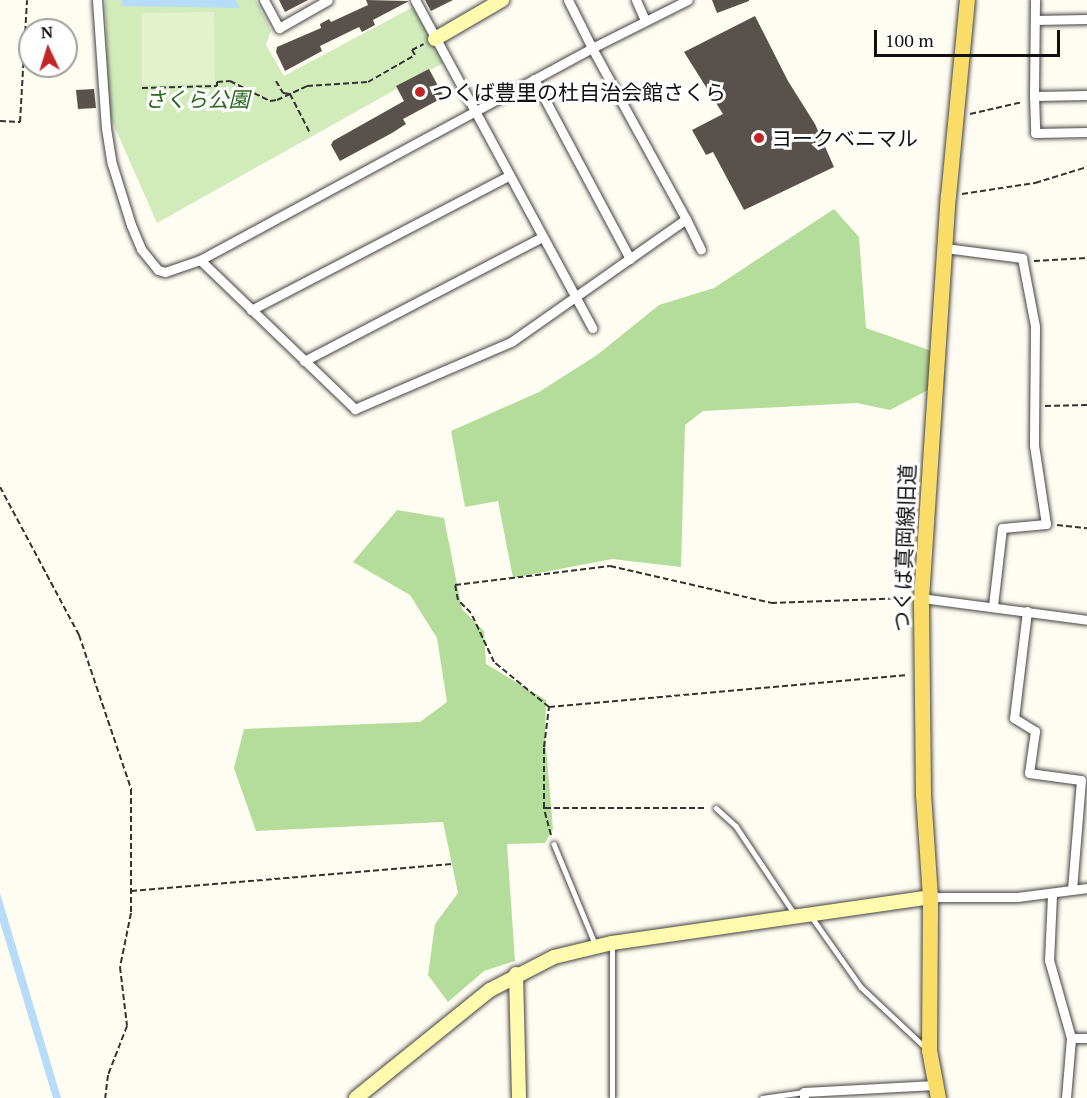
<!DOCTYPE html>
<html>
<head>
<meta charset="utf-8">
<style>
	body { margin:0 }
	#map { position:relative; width:1087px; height:1098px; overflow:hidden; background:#fffdf2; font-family:"PT Serif","Noto Sans JP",serif }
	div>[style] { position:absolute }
	.green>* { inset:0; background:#d1ebbb }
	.forest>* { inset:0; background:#b4dc9a }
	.pitch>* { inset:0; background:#e3f2cd }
	.water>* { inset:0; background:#b6dcf7 }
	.building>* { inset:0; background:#59514c }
	.path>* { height:2px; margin-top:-1px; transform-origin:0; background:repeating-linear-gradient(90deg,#323232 0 6px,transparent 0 9px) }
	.roads { filter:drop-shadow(0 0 2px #434343) drop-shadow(0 0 2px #434343) }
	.lane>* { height:4.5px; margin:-2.25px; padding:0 2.25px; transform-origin:2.25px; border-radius:2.25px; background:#fff }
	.street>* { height:9px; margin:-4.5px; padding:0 4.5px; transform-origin:4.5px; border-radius:4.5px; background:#fff }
	.secondary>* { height:14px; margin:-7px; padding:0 7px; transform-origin:7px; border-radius:7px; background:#fffaad }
	.primary>* { height:15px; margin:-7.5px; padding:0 7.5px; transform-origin:7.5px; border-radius:7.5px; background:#f9dd68 }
	.dots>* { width:16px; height:16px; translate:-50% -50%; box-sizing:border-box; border:3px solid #fff; border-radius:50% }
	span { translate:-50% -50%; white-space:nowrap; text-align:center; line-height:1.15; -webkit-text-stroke:6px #fff; paint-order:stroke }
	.poi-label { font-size:21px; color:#101010 }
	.left { translate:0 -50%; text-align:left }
	.park-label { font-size:21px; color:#2a691e; font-style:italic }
	.street-label { font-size:21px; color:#101010 }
	.north { position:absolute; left:18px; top:18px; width:60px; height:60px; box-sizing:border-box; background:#fff; border:2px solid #9f9f9f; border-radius:50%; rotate:356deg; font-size:16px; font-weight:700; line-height:24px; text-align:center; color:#101010 }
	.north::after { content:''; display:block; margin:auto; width:21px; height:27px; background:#c22525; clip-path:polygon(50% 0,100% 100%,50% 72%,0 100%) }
	.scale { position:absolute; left:874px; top:30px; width:186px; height:27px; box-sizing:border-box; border:3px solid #101010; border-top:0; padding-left:8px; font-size:18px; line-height:21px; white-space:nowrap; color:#101010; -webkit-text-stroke:4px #fff; paint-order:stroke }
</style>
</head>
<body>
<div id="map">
	<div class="green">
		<div style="clip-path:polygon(105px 0,256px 0,271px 31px,266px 45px,284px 76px,413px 7px,443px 63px,157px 223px,109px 114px)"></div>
	</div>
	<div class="forest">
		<div style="clip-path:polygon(834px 209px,859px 237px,866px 328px,943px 355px,945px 381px,890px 410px,857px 403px,703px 411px,685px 425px,681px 567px,612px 559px,513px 578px,498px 501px,465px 507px,451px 431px,539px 392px,597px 355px,659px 305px,714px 288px)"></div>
		<div style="clip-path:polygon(397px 510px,444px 518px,462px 609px,484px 631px,486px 664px,546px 700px,545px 735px,553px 829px,545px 843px,507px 844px,515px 961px,484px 971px,448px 1002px,428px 975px,435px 924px,458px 893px,443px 822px,256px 831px,234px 768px,244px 729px,420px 722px,447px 702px,437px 638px,410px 595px,353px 562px)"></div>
	</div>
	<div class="pitch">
		<div style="clip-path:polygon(214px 12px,215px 84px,142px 85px,142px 13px)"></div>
	</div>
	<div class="water">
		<div style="clip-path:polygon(122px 0,236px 0,240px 8px,121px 6px)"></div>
		<div style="clip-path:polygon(0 893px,61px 1098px,53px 1098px,0 922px)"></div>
	</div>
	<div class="building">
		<div style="clip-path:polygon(279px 0,308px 0,285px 12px)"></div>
		<div style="clip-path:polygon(366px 0,409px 1px,373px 20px,375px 25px,362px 32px,359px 27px,320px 46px,322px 51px,285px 71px,276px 52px,277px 47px,321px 28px,320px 24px,329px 19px,331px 22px,368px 5px)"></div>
		<div style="clip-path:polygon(425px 0,453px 0,431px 11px)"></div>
		<div style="clip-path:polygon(712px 0,749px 0,749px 1px,717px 13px)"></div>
		<div style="clip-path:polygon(755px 16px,788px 81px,815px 124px,834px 167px,744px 210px,713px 152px,706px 155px,692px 130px,723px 114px,684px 52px)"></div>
		<div style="clip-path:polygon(429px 69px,444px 97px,403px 119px,406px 124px,392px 133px,340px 161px,331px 145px,333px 141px,404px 101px,396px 86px)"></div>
		<div style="clip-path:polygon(94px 89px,96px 108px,78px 109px,76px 90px)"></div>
	</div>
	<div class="path">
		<div style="left:276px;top:81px;width:14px;rotate:60deg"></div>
		<div style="left:283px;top:93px;width:7px;rotate:8deg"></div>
		<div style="left:290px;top:94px;width:44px;rotate:62.9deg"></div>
		<div style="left:142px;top:88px;width:75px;rotate:-1.5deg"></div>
		<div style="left:217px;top:86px;width:4px;rotate:-90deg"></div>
		<div style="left:217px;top:82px;width:13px;rotate:-4deg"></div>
		<div style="left:230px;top:81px;width:45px;rotate:26.6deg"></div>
		<div style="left:270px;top:101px;width:7px;rotate:-8deg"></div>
		<div style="left:277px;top:100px;width:33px;rotate:-25deg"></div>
		<div style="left:307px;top:86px;width:61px;rotate:-3.8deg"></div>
		<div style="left:368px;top:82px;width:54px;rotate:-29.9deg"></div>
		<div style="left:415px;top:55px;width:6px;rotate:-121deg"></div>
		<div style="left:412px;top:50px;width:13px;rotate:-27deg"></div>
		<div style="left:970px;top:114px;width:54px;rotate:-12.8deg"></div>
		<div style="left:0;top:121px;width:20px;rotate:3deg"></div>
		<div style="left:20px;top:122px;width:122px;rotate:-86.7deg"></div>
		<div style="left:962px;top:194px;width:74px;rotate:-8.6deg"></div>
		<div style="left:1035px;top:183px;width:54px;rotate:-17.1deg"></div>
		<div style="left:1034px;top:261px;width:53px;rotate:-3.2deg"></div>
		<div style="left:1045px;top:406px;width:42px;rotate:-1.4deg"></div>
		<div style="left:0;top:487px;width:168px;rotate:61.9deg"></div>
		<div style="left:79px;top:635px;width:163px;rotate:71.3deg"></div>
		<div style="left:131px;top:789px;width:124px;rotate:90deg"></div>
		<div style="left:131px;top:913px;width:55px;rotate:101.5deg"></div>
		<div style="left:120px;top:967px;width:59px;rotate:83.2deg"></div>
		<div style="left:127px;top:1026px;width:53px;rotate:111.2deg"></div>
		<div style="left:108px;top:1075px;width:23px;rotate:97deg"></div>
		<div style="left:1057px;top:525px;width:30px;rotate:6deg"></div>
		<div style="left:549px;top:707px;width:360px;rotate:-5.1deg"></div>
		<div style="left:545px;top:808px;width:162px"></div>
		<div style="left:551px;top:835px;width:28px;rotate:-105deg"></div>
		<div style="left:544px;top:808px;width:61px;rotate:-90deg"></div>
		<div style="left:544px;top:747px;width:40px;rotate:-82.9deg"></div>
		<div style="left:549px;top:707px;width:71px;rotate:-140.7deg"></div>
		<div style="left:494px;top:662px;width:54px;rotate:-115.1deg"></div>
		<div style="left:471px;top:613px;width:18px;rotate:-135deg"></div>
		<div style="left:458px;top:600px;width:15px;rotate:-101deg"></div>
		<div style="left:455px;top:585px;width:156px;rotate:-7deg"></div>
		<div style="left:610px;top:566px;width:165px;rotate:12.9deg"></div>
		<div style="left:771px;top:603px;width:137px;rotate:-2.1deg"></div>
		<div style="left:131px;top:891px;width:322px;rotate:-4.8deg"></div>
	</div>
	<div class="roads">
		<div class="lane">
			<div style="left:716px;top:808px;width:27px;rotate:42deg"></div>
			<div style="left:736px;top:826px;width:105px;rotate:56.3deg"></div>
			<div style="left:554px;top:844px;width:110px;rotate:67.6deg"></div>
			<div style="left:811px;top:916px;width:87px;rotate:54.8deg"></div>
			<div style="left:861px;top:987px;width:88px;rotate:43.2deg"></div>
			<div style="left:612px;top:1098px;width:153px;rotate:-90deg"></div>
			<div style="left:762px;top:1098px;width:42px;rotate:-8.1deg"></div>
		</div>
		<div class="street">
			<div style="left:97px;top:0;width:128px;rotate:86deg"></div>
			<div style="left:106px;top:128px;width:36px;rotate:81deg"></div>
			<div style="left:112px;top:164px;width:64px;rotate:72.7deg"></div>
			<div style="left:131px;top:225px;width:26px;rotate:67deg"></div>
			<div style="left:141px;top:249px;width:27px;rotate:51deg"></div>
			<div style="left:158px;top:270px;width:7px;rotate:16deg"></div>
			<div style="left:165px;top:272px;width:37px;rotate:-19deg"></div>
			<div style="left:264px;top:0;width:32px;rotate:62deg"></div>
			<div style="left:279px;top:28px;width:56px;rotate:-29.7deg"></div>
			<div style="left:415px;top:0;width:373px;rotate:61.6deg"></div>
			<div style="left:568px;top:0;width:54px;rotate:63.4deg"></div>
			<div style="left:592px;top:48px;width:195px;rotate:61.2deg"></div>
			<div style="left:686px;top:219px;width:214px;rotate:144.9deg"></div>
			<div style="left:511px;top:342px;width:170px;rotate:156.8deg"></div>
			<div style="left:355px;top:409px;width:215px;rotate:-136.1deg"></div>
			<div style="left:200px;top:260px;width:446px;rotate:-28.4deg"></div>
			<div style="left:592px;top:48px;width:107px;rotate:-26.6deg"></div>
			<div style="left:636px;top:0;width:22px;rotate:66deg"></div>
			<div style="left:1035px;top:0;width:96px;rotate:90.6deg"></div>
			<div style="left:1034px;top:96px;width:53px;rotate:-1.1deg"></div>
			<div style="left:1035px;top:20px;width:52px;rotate:-1.1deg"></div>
			<div style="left:534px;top:79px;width:204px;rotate:61.9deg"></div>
			<div style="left:1034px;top:96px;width:37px;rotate:88deg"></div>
			<div style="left:1035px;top:133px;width:52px;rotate:-1.1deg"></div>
			<div style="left:686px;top:219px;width:34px;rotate:64deg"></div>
			<div style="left:945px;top:248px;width:78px;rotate:7.4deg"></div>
			<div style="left:1022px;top:258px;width:69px;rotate:79.2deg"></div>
			<div style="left:1035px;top:326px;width:119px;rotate:90.5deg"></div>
			<div style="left:1034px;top:445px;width:80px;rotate:81.4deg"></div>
			<div style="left:1046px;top:524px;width:44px;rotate:174.8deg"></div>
			<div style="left:1002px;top:528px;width:79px;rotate:96.6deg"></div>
			<div style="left:251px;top:310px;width:290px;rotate:-27.5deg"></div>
			<div style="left:304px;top:361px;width:268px;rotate:-27.5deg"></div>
			<div style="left:921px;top:598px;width:167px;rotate:7.5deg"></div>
			<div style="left:1027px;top:611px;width:108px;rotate:96.9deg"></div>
			<div style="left:1014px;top:718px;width:25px;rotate:32deg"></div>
			<div style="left:1035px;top:731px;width:42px;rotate:98.1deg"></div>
			<div style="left:1029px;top:773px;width:52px;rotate:7.7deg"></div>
			<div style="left:1081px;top:780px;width:110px;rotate:94.7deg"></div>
			<div style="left:1052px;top:895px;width:65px;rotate:92.6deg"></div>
			<div style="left:1049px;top:960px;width:81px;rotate:74.2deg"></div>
			<div style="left:1071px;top:1038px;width:60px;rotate:94.8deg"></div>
			<div style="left:930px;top:897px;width:87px"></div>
			<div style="left:1017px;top:897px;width:71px;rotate:-7.3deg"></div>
			<div style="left:1071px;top:1038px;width:16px"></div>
			<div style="left:804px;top:1098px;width:6px;rotate:-90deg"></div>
			<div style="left:804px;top:1092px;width:131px;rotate:-3.1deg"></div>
		</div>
		<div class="secondary">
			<div style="left:435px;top:39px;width:78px;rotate:-30.2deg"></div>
			<div style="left:516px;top:974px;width:124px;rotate:88.6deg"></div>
			<div style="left:356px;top:1098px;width:172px;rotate:-38.9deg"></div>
			<div style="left:490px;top:990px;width:72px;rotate:-27.3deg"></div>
			<div style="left:554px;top:957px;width:60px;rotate:-13.6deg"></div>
			<div style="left:612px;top:943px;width:321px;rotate:-8.2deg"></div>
		</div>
		<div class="primary">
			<div style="left:938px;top:1098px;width:49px;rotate:-100.6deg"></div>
			<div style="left:929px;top:1050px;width:153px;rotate:-89.6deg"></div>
			<div style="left:930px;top:897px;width:102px;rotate:-93.9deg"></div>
			<div style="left:923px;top:795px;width:197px;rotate:-90.6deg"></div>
			<div style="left:921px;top:598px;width:403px;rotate:-86.2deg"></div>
			<div style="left:948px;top:196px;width:197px;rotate:-84.5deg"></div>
		</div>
	</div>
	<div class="dots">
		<div style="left:420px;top:92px;background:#c22525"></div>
		<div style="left:759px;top:138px;background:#c22525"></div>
	</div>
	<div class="poi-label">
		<span class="left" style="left:432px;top:92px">つくば豊里の杜自治会館さくら</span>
		<span class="left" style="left:771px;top:138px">ヨークベニマル</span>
	</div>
	<div class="park-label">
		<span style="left:197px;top:99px">さくら公園</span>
	</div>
	<div class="street-label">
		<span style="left:904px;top:548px;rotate:-88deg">つくば真岡線旧道</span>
	</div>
	<div class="north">N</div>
	<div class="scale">100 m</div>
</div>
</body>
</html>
